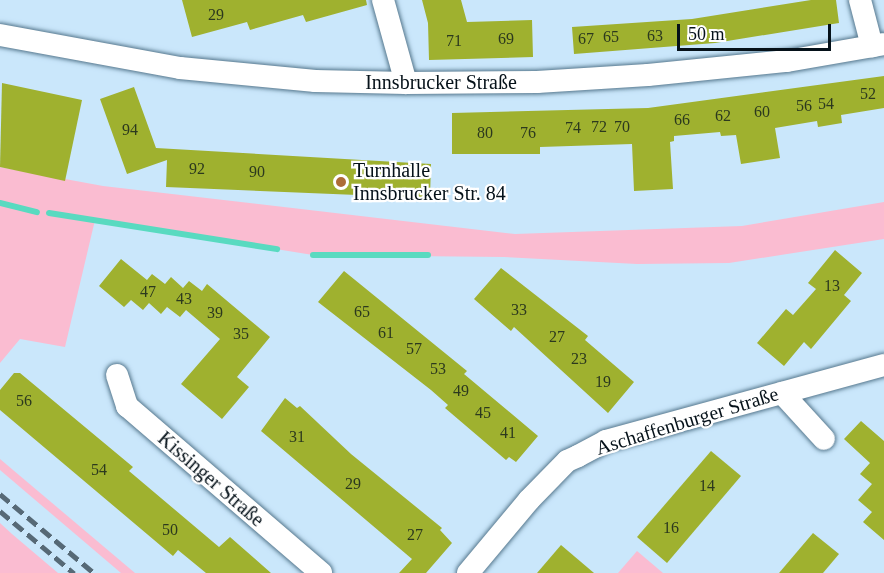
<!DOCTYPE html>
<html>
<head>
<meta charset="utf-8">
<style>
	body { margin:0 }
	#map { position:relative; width:884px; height:573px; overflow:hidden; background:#cae7fb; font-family:"Times New Roman",serif }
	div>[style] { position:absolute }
	.green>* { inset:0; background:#fabcd1 }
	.stream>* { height:6px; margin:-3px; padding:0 3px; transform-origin:3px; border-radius:3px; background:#59dac0 }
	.building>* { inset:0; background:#9fb12f }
	.roads { filter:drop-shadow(0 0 2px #56788e) drop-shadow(0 0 2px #56788e) }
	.minor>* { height:22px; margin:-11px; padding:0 11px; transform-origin:11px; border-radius:11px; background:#fff }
	.rail>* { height:4.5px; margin-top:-2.25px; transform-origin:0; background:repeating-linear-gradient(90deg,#566976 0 12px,transparent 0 18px) }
	.dots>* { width:16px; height:16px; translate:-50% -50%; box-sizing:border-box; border:3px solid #fff; border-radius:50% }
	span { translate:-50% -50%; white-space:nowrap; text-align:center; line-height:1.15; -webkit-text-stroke:4.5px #fff; paint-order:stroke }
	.number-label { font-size:16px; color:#2c391e }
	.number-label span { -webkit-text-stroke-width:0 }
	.street-label { font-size:20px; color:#051119 }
	.poi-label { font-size:20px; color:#051119 }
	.left { translate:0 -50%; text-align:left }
	.scale { position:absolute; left:677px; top:24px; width:154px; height:27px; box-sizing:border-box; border:3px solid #051119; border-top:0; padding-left:8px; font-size:18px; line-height:21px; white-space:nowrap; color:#051119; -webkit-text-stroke:4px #fff; paint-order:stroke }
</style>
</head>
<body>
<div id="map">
	<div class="green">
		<div style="clip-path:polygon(0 167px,103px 186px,515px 234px,742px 226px,884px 202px,884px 239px,729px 263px,637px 264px,504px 257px,313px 255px,95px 220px,65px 347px,20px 339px,0 363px)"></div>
		<div style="clip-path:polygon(0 459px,135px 573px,121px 573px,0 470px)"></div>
		<div style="clip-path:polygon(0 523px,12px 534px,58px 573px,0 573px)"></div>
		<div style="clip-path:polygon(637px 551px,663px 573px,618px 573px)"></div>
	</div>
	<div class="stream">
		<div style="left:0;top:203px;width:38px;rotate:14deg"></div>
		<div style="left:49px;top:213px;width:231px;rotate:9deg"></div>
		<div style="left:313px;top:255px;width:115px"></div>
	</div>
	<div class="building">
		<div style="clip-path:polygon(182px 0,366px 0,367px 5px,306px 22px,303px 15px,250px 30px,247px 22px,192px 37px)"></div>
		<div style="clip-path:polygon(422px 0,461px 0,467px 22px,532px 20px,533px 57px,429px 60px,428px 23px)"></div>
		<div style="clip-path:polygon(811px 0,836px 0,839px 23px,715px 43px,574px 54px,572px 27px,692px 19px)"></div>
		<div style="clip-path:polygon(884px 76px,884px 108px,841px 115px,842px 123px,818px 127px,817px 121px,775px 128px,780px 158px,741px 164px,736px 135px,721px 136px,720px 132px,674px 136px,674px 141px,670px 142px,673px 189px,634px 191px,632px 144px,540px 147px,540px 154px,452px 154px,452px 113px,648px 108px)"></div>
		<div style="clip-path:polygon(2px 83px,82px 100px,65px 181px,0 167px)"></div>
		<div style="clip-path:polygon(134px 87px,156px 148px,431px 164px,430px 198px,166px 187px,167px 160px,127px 174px,100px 99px)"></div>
		<div style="clip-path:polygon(835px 250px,862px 273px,844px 295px,851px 301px,811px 349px,804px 342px,784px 366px,757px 343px,786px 309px,793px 315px,816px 289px,808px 283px)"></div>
		<div style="clip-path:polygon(121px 259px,147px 280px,152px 274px,165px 284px,171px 277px,183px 288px,189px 281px,202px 291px,207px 284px,270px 337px,237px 377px,249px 387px,222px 419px,181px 384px,220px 339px,186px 310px,180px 317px,167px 307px,161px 314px,149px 303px,143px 310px,131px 300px,124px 307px,99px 286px)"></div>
		<div style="clip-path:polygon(501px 268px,588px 336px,585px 340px,634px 382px,608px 413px,514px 327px,511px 331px,474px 299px)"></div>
		<div style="clip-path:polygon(344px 271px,467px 371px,464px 374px,538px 436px,516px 462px,509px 457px,506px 460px,445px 408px,448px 405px,431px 390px,318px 302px)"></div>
		<div style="clip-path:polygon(14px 373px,20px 373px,133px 467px,129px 471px,219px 547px,230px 537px,271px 573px,206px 573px,178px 550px,173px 556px,0 410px,0 390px)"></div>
		<div style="clip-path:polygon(285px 398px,297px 408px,300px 406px,351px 454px,442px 528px,440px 530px,452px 543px,426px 573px,399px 573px,412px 559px,261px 431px)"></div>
		<div style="clip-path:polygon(861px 421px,884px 441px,884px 540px,863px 522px,872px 512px,858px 500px,872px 484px,860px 474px,870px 463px,844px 439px)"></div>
		<div style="clip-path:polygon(711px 451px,741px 476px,667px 563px,637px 537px)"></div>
		<div style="clip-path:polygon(813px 533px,839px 554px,823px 573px,779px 573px)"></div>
		<div style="clip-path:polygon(561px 545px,594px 573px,537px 573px)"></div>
	</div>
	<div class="roads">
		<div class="minor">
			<div style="left:383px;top:0;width:86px;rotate:74.5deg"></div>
			<div style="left:860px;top:0;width:48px;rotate:75.4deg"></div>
			<div style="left:0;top:35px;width:183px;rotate:10.4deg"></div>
			<div style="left:180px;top:68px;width:136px;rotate:5.5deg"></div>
			<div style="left:315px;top:81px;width:91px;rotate:1.3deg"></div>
			<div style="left:406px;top:83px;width:131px;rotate:-0.4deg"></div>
			<div style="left:537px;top:82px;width:111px;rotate:-3.6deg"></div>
			<div style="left:648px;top:75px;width:140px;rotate:-5.8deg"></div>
			<div style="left:787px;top:61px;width:98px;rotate:-9.9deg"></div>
			<div style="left:117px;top:375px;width:33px;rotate:72deg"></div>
			<div style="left:127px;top:406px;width:256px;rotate:40.7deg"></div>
			<div style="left:782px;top:393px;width:62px;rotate:47.6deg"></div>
			<div style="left:468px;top:573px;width:95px;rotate:-50.1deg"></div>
			<div style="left:529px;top:500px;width:54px;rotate:-45.7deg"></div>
			<div style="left:567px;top:461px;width:12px;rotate:-24deg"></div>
			<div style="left:578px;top:456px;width:32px;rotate:-28deg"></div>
			<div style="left:606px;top:441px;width:288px;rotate:-15.3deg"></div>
		</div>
	</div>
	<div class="rail">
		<div style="left:0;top:494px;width:123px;rotate:40deg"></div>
		<div style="left:0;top:511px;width:97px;rotate:40deg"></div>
	</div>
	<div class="dots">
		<div style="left:341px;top:182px;background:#ad6c37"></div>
	</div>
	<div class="number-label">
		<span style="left:216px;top:15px">29</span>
		<span style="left:655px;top:36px">63</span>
		<span style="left:611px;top:37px">65</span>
		<span style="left:506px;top:39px">69</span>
		<span style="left:586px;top:39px">67</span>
		<span style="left:454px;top:41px">71</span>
		<span style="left:868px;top:94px">52</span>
		<span style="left:826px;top:104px">54</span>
		<span style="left:804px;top:106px">56</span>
		<span style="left:762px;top:112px">60</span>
		<span style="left:723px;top:116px">62</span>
		<span style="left:682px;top:120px">66</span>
		<span style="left:599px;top:127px">72</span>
		<span style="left:622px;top:127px">70</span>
		<span style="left:573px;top:128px">74</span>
		<span style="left:130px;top:130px">94</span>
		<span style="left:485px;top:133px">80</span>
		<span style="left:528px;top:133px">76</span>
		<span style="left:197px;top:169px">92</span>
		<span style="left:257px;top:172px">90</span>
		<span style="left:832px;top:286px">13</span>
		<span style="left:148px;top:292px">47</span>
		<span style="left:184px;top:299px">43</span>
		<span style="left:519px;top:310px">33</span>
		<span style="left:362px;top:312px">65</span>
		<span style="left:215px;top:313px">39</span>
		<span style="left:386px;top:333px">61</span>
		<span style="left:241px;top:334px">35</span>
		<span style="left:557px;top:337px">27</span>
		<span style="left:414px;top:349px">57</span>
		<span style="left:579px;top:359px">23</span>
		<span style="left:438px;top:369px">53</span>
		<span style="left:603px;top:382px">19</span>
		<span style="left:461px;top:391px">49</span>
		<span style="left:24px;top:401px">56</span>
		<span style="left:483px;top:413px">45</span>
		<span style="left:508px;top:433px">41</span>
		<span style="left:297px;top:437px">31</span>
		<span style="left:99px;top:470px">54</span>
		<span style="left:353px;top:484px">29</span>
		<span style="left:707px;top:486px">14</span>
		<span style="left:671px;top:528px">16</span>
		<span style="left:170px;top:530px">50</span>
		<span style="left:415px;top:535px">27</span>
	</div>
	<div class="street-label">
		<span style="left:441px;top:82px">Innsbrucker Straße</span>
		<span style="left:687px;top:421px;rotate:-17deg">Aschaffenburger Straße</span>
		<span style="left:211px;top:479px;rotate:41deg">Kissinger Straße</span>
	</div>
	<div class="poi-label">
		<span class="left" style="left:353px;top:182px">Turnhalle<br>Innsbrucker Str. 84</span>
	</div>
	<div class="scale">50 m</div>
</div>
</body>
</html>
